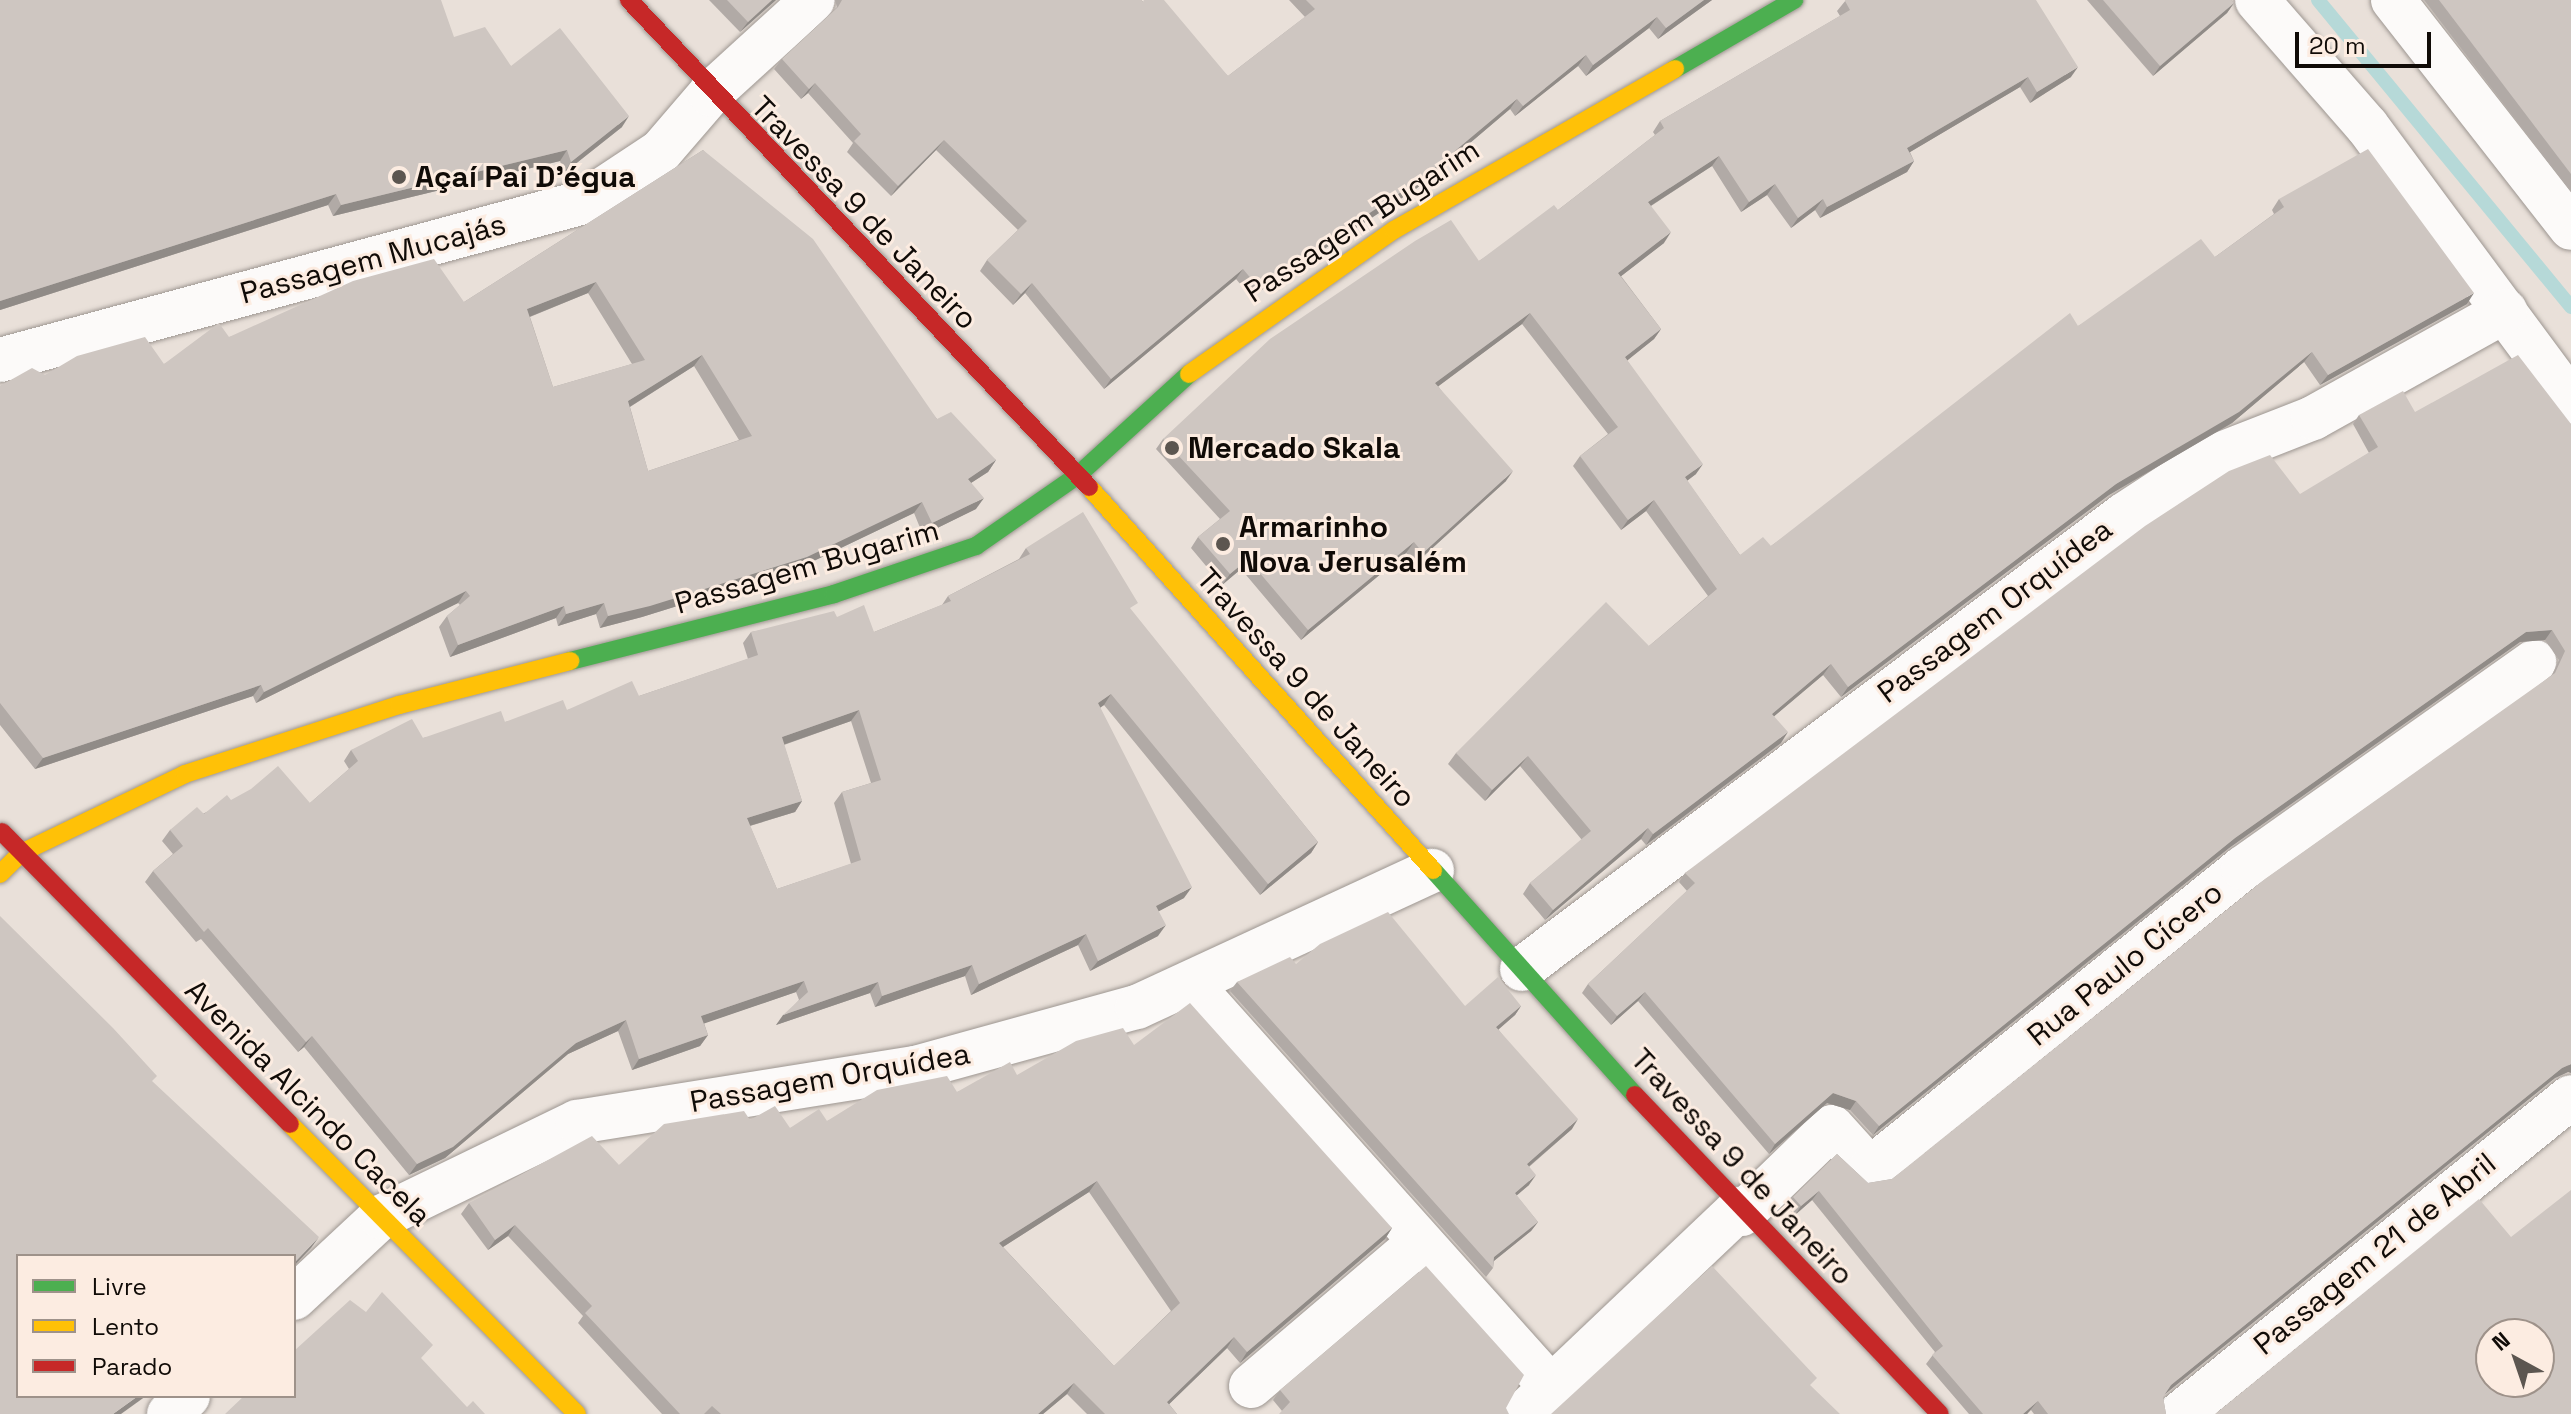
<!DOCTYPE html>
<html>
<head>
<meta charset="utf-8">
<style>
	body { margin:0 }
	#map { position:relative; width:2571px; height:1414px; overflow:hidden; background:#e9e0d9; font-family:"Space Grotesk",sans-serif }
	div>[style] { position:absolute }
	.stream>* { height:14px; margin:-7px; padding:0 7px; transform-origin:7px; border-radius:7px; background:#b6d9d8 }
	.roads { filter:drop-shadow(0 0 2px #9d9691) drop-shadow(0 0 2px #9d9691) }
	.street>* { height:44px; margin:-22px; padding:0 22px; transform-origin:22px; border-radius:22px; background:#fcfaf9 }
	.fast>* { height:18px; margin:-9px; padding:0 9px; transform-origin:9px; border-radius:9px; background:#4caf50 }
	.slow>* { height:18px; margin:-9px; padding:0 9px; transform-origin:9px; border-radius:9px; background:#ffc107 }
	.jam>* { height:18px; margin:-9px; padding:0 9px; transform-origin:9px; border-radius:9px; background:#c62828 }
	.wall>* { inset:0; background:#b1aaa6 }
	.shaded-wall>* { inset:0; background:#908b87 }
	.building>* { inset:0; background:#cec6c1 }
	.dots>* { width:22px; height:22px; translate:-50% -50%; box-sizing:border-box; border:4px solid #fcece1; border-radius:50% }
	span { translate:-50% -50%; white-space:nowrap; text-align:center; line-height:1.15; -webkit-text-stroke:6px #fcece1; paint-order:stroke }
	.poi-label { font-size:30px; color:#100b07; font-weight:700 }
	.left { translate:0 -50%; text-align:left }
	.street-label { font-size:30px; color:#100b07 }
	.legend { position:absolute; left:16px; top:1254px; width:280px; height:144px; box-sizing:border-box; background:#fcece1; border:2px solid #9e928a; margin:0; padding:10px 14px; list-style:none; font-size:24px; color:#100b07 }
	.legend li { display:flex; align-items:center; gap:16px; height:40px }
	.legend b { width:40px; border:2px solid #9e928a }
	.north { position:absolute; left:2475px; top:1318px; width:80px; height:80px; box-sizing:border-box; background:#fcece1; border:2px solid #9e928a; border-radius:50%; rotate:320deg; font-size:22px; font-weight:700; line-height:32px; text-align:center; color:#100b07 }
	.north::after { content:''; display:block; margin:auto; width:28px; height:36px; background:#5c5650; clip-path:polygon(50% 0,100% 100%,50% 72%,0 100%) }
	.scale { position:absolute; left:2295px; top:32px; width:136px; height:36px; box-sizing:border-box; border:4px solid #100b07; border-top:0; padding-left:10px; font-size:24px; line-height:28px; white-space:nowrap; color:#100b07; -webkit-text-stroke:6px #fcece1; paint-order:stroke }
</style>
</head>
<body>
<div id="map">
	<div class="stream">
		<div style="left:2318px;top:0;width:398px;rotate:50.5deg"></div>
	</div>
	<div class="roads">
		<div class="street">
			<div style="left:2257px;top:0;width:167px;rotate:48.9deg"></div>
			<div style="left:2367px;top:126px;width:343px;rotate:53.5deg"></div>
			<div style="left:2393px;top:0;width:289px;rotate:52deg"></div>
			<div style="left:0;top:360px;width:605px;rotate:-15.14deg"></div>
			<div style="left:584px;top:202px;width:92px;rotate:-33.5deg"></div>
			<div style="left:661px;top:151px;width:75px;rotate:-49.3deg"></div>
			<div style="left:710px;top:94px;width:139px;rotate:-42.4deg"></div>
			<div style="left:1522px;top:969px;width:754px;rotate:-37.02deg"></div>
			<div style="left:2124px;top:515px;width:104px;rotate:-33.2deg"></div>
			<div style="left:2211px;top:458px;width:110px;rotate:-21.4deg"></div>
			<div style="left:2313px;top:418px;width:220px;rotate:-29.1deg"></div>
			<div style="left:1192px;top:986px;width:538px;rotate:48.16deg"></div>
			<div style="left:1742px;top:1214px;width:125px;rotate:-44deg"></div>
			<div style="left:1832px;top:1127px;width:57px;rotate:47.9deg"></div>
			<div style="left:1870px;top:1169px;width:479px;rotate:-38.9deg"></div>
			<div style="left:2243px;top:868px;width:357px;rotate:-35.3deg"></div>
			<div style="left:294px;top:1298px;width:119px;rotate:-43deg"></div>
			<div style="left:381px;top:1217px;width:218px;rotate:-25.9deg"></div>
			<div style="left:577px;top:1122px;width:342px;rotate:-9.1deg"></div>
			<div style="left:915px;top:1068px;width:230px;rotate:-15.4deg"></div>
			<div style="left:1137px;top:1007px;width:325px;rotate:-24.8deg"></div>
			<div style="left:1251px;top:1386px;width:222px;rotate:-40.4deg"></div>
			<div style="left:169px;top:1414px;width:26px;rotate:-43deg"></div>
			<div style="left:1523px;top:1414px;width:298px;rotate:-43.5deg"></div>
			<div style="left:2180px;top:1414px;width:503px;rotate:-39.03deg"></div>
		</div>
		<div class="fast">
			<div style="left:1675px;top:69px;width:138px;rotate:-30.1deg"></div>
			<div style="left:570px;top:661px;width:272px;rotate:-14.2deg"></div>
			<div style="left:834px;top:594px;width:150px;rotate:-18.7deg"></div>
			<div style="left:976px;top:546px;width:124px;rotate:-34.8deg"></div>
			<div style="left:1078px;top:475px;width:150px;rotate:-42.3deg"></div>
			<div style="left:1433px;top:870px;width:302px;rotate:48.1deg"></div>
		</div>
		<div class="slow">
			<div style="left:1189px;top:374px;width:251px;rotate:-35.1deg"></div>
			<div style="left:1394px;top:230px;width:324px;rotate:-29.8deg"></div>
			<div style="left:1089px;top:487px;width:515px;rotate:48.07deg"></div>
			<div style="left:0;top:874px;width:30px;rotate:-45deg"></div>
			<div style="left:21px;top:853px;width:182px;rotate:-25.7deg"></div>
			<div style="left:185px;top:774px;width:225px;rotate:-17.9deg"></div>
			<div style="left:399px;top:705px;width:177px;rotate:-14.4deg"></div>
			<div style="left:290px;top:1124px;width:408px;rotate:45.3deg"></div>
		</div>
		<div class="jam">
			<div style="left:629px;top:0;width:670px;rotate:46.63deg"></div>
			<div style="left:2px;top:832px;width:410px;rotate:45.4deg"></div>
			<div style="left:1635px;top:1095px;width:441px;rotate:46.3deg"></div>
		</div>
	</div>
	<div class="wall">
		<div style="clip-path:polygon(0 0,454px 37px,511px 66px,622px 127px,564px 173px,560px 161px,333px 216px,328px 205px,0 310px)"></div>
		<div style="clip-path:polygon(709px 0,776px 0,740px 32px)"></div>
		<div style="clip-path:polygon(835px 0,1141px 0,1228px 76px,1305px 17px,1289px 0,1712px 0,1658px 39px,1649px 28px,1586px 76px,1578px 66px,1515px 116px,1510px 109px,1417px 188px,1251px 297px,1236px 279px,1104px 389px,1025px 293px,1013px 305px,980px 271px,987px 260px,1018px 230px,936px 150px,891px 196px,847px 152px,853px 143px,808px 93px,801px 99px,774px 69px,782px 59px,835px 9px,837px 7px)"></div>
		<div style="clip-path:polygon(1846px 0,2071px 77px,2030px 103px,2020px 87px,1910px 152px,1914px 161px,1907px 172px,1820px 218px,1815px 210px,1791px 228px,1767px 195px,1741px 212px,1712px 166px,1651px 206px,1664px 243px,1621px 276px,1661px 329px,1654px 339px,1627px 360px,1696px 474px,1687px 481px,1740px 555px,1771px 546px,2078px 326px,2215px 257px,2274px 214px,2272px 210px,2279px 199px,2467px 304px,2320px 385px,2304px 362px,2232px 423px,2109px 495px,1841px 697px,1823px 675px,1774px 716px,1781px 743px,1646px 845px,1641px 839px,1545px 920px,1523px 894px,1530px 883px,1582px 840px,1520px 766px,1485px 801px,1448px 764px,1456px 753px,1649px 646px,1708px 596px,1646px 511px,1621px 530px,1573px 466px,1580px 456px,1608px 434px,1522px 324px,1438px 386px,1506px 481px,1416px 563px,1406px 553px,1301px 640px,1241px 569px,1222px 585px,1191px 548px,1198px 537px,1220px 519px,1156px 449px,1163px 439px,1479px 261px,1558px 210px,1655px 135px,1653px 132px,1660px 121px,1840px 16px,1837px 11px)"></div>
		<div style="clip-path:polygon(2087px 0,2231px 0,2234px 3px,2227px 13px,2153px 76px)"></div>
		<div style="clip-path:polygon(2424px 0,2571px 0,2571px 192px)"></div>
		<div style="clip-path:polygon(evenodd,703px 150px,937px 419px,996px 460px,988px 472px,971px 483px,976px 509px,923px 535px,914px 513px,799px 568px,642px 617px,600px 628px,596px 614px,558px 626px,556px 618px,450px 657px,439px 627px,447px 616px,460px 605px,458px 603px,256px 703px,253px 696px,35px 769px,0 725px,0 386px,45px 375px,164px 364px,229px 337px,464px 302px,703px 150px,588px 293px,632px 364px,553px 387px,530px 317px,588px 293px,703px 150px,694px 366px,739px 440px,648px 471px,630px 407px,694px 366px)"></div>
		<div style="clip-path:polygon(2415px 412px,2571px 424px,2568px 1072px,2555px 1078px,2164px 1394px,2163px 1397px,2166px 1414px,2034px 1414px,2031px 1410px,2027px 1414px,1969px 1414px,1926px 1364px,1935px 1352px,1812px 1200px,1795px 1215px,1786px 1206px,1793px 1197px,1837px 1154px,1868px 1183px,1892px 1179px,2552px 675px,2559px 660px,2545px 640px,2520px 642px,2229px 848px,1873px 1135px,1850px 1110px,1827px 1103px,1769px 1154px,1638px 1001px,1611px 1025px,1582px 993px,1588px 984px,1687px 891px,1679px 882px,1685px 873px,2369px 453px,2353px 424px,2359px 415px)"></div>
		<div style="clip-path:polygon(evenodd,1026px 548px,1132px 612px,1318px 842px,1311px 853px,1260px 895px,1104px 705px,1100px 708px,1184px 898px,1158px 911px,1158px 936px,1090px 971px,1078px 945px,971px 995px,965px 976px,875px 1007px,870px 993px,776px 1025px,799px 1000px,796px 992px,704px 1023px,708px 1035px,700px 1046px,632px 1070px,618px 1031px,568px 1054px,445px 1158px,409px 1175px,304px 1047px,298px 1052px,201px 939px,196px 942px,145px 882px,153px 871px,173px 854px,162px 841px,170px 830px,231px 800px,310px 803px,349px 769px,344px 761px,351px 750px,423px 738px,639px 696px,748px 659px,743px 643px,751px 632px,837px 617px,874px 632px,942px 605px,948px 596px,1019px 559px,1026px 548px,851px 721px,871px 783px,842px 792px,834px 803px,851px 864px,777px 889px,750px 826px,795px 812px,802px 801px,784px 745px,851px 721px)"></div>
		<div style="clip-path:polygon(1296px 964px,1465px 1006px,1521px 1006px,1515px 1015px,1498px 1029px,1572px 1129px,1529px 1167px,1529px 1185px,1516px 1195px,1538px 1222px,1531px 1231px,1494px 1261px,1493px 1268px,1486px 1277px,1230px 991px,1237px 982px)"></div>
		<div style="clip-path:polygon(evenodd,1134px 1045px,1392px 1228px,1385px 1239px,1240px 1363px,1227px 1348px,1169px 1404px,1177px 1414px,1087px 1414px,1067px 1394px,1043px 1414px,662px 1414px,578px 1323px,583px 1316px,508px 1236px,488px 1250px,461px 1214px,469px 1203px,619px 1165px,750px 1120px,790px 1128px,827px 1121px,957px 1092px,1134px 1045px,1089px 1192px,1171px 1311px,1114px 1366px,1003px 1247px,1089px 1192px)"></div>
		<div style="clip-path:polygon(1280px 1390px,1506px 1408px,1282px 1411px,1273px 1400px)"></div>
	</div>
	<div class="shaded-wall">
		<div style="clip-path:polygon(772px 0,776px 0,740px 32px,748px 22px)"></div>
		<div style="clip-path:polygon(1704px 0,1712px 0,1658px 39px,1666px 28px)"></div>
		<div style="clip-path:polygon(2234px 3px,2227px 13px,2153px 76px,2160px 66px)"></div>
		<div style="clip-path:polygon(1657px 17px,1649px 28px,1586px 76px,1593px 65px)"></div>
		<div style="clip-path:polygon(1586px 55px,1578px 66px,1515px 116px,1523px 106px)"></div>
		<div style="clip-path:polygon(2078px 67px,2071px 77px,2030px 103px,2037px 92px)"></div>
		<div style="clip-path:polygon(2028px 77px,2020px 87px,1900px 158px,1907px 148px)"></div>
		<div style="clip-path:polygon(815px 83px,808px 93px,801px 99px,809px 89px)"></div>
		<div style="clip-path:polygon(1517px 99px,1510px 109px,1417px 188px,1251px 297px,1258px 287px)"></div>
		<div style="clip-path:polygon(629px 116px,622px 127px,564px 173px,571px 162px)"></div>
		<div style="clip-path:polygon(944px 140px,936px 150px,891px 196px,898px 186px)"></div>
		<div style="clip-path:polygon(567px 150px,560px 161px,333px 216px,341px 205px)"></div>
		<div style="clip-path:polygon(1719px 156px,1712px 166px,1641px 212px,1648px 202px)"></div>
		<div style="clip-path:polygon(1914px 161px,1907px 172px,1820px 218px,1827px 207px)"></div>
		<div style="clip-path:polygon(1775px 184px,1767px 195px,1741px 212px,1749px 202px)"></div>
		<div style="clip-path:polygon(336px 194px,328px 205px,0 310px,0 301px)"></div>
		<div style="clip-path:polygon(1823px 199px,1815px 210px,1791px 228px,1798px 218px)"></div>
		<div style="clip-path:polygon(1671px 232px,1664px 243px,1611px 284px,1618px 273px)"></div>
		<div style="clip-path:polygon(1243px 269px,1236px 279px,1104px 389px,1111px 379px)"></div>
		<div style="clip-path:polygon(596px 282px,588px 293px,519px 321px,527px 309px)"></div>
		<div style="clip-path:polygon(1032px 283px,1025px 293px,1013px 305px,1021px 294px)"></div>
		<div style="clip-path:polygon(2474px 293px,2467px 304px,2320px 385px,2328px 375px)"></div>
		<div style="clip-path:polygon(1530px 313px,1522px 324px,1428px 394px,1435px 383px)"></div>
		<div style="clip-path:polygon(1661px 329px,1654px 339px,1618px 368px,1625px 357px)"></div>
		<div style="clip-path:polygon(2312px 352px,2304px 362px,2232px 423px,2109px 495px,1841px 697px,1848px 687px,2116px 484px)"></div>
		<div style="clip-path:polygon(702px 355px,694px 366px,620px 413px,628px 401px)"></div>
		<div style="clip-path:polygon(996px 460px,988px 472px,960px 490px,968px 479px)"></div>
		<div style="clip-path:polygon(1703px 464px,1696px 474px,1677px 488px,1685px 477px)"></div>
		<div style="clip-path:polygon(1513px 471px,1506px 481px,1416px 563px,1423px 553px)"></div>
		<div style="clip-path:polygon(984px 498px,976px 509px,923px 535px,932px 523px)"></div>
		<div style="clip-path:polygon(1654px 500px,1646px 511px,1621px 530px,1628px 520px)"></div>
		<div style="clip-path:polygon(922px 502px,914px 513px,799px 568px,642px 617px,600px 628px,608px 616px)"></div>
		<div style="clip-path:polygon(1414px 542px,1406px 553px,1301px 640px,1308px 630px)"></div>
		<div style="clip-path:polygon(1248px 559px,1241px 569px,1222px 585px,1230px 574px)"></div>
		<div style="clip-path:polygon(466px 591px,458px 603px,256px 703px,264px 692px)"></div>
		<div style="clip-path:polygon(604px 603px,596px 614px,558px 626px,566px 614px)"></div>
		<div style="clip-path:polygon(564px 606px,556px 618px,450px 657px,458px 645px)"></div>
		<div style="clip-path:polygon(2552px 630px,2545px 640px,2520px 642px,2229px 848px,1873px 1135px,1879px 1126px,2235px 838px,2526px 632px)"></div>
		<div style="clip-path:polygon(1831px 664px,1823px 675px,1765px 724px,1772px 714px)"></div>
		<div style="clip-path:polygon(261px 685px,253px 696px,35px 769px,43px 758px)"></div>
		<div style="clip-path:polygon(1111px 694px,1104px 705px,1090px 714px,1098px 703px)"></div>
		<div style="clip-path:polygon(859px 710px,851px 721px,774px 748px,782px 737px)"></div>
		<div style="clip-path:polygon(1788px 732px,1781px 743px,1646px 845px,1653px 834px)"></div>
		<div style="clip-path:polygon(1528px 756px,1520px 766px,1485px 801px,1492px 790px)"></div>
		<div style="clip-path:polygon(802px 801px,795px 812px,739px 829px,747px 818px)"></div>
		<div style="clip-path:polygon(1648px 828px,1641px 839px,1545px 920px,1553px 910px)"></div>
		<div style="clip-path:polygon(1318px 842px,1311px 853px,1260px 895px,1268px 884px)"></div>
		<div style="clip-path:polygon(1192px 887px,1184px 898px,1148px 917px,1156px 906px)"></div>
		<div style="clip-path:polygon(1166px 925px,1158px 936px,1090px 971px,1098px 961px)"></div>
		<div style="clip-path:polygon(1086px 934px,1078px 945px,971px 995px,979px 984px)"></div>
		<div style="clip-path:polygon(972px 965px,965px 976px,875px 1007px,882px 996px)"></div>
		<div style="clip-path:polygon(804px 981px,796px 992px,694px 1027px,701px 1016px)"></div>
		<div style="clip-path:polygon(878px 982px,870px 993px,776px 1025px,783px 1015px)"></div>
		<div style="clip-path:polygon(1645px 992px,1638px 1001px,1611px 1025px,1617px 1016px)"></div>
		<div style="clip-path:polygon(1521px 1006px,1515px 1015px,1490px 1037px,1496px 1027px)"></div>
		<div style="clip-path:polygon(626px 1020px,618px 1031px,568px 1054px,445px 1158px,409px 1175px,417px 1164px,576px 1043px)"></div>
		<div style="clip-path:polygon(708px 1035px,700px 1046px,632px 1070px,639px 1059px)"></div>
		<div style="clip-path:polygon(312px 1036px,304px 1047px,298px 1052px,306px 1042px)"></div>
		<div style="clip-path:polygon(2571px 1064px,2571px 1073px,2568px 1072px,2555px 1078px,2164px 1395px,2171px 1385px,2562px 1068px)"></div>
		<div style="clip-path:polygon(1833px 1093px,1856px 1101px,1850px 1110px,1827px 1103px,1769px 1154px,1775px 1144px)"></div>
		<div style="clip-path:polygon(1578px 1119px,1572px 1129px,1520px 1174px,1527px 1164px)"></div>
		<div style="clip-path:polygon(1536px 1175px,1529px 1185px,1508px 1203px,1515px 1193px)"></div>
		<div style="clip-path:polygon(1097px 1181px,1089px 1192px,992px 1254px,999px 1243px)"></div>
		<div style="clip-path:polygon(1819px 1191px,1812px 1200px,1795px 1215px,1801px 1206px)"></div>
		<div style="clip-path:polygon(1538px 1222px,1531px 1231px,1490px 1264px,1494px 1257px)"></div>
		<div style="clip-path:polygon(515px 1225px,508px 1236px,488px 1250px,495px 1240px)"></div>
		<div style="clip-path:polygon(1392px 1228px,1385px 1239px,1240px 1363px,1247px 1352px)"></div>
		<div style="clip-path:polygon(319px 1237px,311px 1248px,294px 1266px,294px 1263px)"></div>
		<div style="clip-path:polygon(1234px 1337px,1227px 1348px,1160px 1413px,1167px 1402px)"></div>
		<div style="clip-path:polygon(1074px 1383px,1067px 1394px,1043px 1414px,1038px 1414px)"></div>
		<div style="clip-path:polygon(138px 1396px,146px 1396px,121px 1414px,113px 1414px)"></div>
		<div style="clip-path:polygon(2038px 1401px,2027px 1414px,2023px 1414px)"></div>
	</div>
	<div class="building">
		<div style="clip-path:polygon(0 0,441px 0,454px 37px,485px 27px,511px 66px,560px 28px,629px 116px,571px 162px,567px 150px,341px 205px,336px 194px,0 301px)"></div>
		<div style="clip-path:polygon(727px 0,772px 0,748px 22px)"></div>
		<div style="clip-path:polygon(842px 0,1141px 0,1143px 2px,1144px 0,1164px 0,1228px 76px,1315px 9px,1306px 0,1704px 0,1666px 28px,1657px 17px,1593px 65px,1586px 55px,1523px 106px,1517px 99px,1424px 177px,1258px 287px,1243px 269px,1111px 379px,1032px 283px,1021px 294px,987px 260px,1027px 221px,944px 140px,898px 186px,854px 141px,861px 134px,815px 83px,809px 89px,782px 59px,838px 7px)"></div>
		<div style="clip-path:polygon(1846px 0,2036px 0,2078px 67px,2037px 92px,2028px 77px,1907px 148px,1914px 161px,1827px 207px,1823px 199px,1798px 218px,1775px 184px,1749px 202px,1719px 156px,1648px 202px,1671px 232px,1618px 273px,1661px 329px,1625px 357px,1703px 464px,1685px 477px,1740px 555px,1763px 537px,1771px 546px,2070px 313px,2078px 326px,2201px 239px,2215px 257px,2284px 207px,2279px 199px,2368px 149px,2474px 293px,2328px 375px,2312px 352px,2239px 412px,2116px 484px,1848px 687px,1831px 664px,1772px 714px,1788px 732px,1653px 834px,1648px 828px,1553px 910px,1530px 883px,1591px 831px,1528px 756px,1492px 790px,1456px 753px,1606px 602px,1649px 646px,1717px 589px,1654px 500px,1628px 520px,1580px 456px,1618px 427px,1530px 313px,1435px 383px,1513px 471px,1423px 553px,1414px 542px,1308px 630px,1248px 559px,1230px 574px,1198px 537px,1230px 511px,1163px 439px,1270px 339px,1415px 241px,1451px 220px,1479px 261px,1554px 205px,1558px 210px,1664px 128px,1660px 121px,1850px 10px,1845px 1px)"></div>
		<div style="clip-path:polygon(2103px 0,2231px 0,2234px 3px,2160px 66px)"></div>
		<div style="clip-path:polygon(2439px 0,2571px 0,2571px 174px)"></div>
		<div style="clip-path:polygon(evenodd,703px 150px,813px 239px,937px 419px,951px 412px,996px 460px,968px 479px,984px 498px,932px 523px,922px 502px,807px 557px,650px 606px,608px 616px,604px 603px,566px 614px,564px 606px,458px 645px,447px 616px,470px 596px,466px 591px,264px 692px,261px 685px,43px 758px,0 703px,0 386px,32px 368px,45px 375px,77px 356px,145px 337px,164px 364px,219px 323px,229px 337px,353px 281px,434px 259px,464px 302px,703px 150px,596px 282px,645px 360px,553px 387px,527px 309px,596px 282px,703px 150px,702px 355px,752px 436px,648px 471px,628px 401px,702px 355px)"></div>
		<div style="clip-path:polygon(2518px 355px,2571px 424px,2571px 1064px,2562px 1068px,2171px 1385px,2163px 1397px,2166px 1414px,2048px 1414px,2038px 1401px,2023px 1414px,1983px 1414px,1932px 1355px,1943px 1346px,1819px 1191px,1801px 1206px,1793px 1197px,1837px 1154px,1868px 1183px,1892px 1179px,2265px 879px,2555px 673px,2565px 651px,2552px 630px,2526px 632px,2235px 838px,1879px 1126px,1856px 1101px,1833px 1093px,1775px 1144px,1645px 992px,1617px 1016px,1588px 984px,1695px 883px,1685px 873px,2145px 526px,2229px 471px,2270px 455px,2300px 494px,2378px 447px,2359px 415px,2403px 391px,2415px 412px)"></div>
		<div style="clip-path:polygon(evenodd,1083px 512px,1138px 603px,1130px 608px,1318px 842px,1268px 884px,1111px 694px,1098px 703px,1192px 887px,1156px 906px,1166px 925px,1098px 961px,1086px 934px,979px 984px,972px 965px,882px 996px,878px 982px,783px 1015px,808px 992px,804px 981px,701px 1016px,708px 1035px,639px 1059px,626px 1020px,576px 1043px,453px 1147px,417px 1164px,312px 1036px,306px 1042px,208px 928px,204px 932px,153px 871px,183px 846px,170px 830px,197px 807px,204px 814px,227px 795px,231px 800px,251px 789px,278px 766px,310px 803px,358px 761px,351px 750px,412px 719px,423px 738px,501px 711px,505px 722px,563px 700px,567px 710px,632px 681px,639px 696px,758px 655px,751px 632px,834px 611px,837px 617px,864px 605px,874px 632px,951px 601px,948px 596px,1030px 554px,1026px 548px,1083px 512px,859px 710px,881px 780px,842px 792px,861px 860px,777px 889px,747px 818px,802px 801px,782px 737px,859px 710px)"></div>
		<div style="clip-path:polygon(1388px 912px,1465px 1006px,1498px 977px,1521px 1006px,1496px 1027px,1578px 1119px,1527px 1164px,1536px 1175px,1515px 1193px,1538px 1222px,1494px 1257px,1493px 1268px,1237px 982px,1290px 957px,1296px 964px,1320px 944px)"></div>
		<div style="clip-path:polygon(0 916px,113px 1028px,157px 1076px,152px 1081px,319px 1237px,294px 1263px,294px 1256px,18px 1256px,18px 1396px,138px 1396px,113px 1414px,0 1414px)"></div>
		<div style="clip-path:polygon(evenodd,1190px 1003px,1392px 1228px,1247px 1352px,1234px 1337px,1167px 1402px,1177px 1414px,1105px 1414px,1074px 1383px,1038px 1414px,721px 1414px,712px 1406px,704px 1414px,680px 1414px,585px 1313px,592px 1306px,515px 1225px,495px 1240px,469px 1203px,592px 1136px,619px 1165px,664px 1124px,744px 1111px,750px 1120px,775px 1106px,790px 1128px,819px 1109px,827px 1121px,877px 1090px,947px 1076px,957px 1092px,1010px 1062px,1017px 1075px,1076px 1041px,1123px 1028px,1134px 1045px,1190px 1003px,1097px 1181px,1180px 1303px,1114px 1366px,999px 1243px,1097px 1181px)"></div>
		<div style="clip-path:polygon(evenodd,2571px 1190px,2571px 1414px,2215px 1414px,2479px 1199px,2511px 1237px,2571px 1190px,2491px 1334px,2539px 1334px,2539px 1382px,2491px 1382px,2491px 1334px)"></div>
		<div style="clip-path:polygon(1426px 1266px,1524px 1375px,1506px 1408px,1509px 1414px,1279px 1414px,1290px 1402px,1280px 1390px)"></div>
		<div style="clip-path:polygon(1712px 1266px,1817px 1378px,1810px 1385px,1840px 1414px,1551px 1414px)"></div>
		<div style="clip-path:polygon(382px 1292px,433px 1345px,421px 1358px,467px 1407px,473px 1401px,485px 1414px,225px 1414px,244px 1396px,294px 1396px,294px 1351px,350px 1300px,366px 1312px)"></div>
	</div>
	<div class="dots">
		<div style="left:399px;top:177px;background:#5c5650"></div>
		<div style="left:1172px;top:448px;background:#5c5650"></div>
		<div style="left:1223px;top:544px;background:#5c5650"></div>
	</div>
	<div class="poi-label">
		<span class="left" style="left:415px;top:177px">Açaí Pai D'égua</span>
		<span class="left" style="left:1188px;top:448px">Mercado Skala</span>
		<span class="left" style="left:1239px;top:544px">Armarinho<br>Nova Jerusalém</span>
	</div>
	<div class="street-label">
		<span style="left:864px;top:213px;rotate:46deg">Travessa 9 de Janeiro</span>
		<span style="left:1362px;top:221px;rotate:-33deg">Passagem Bugarim</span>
		<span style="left:373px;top:259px;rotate:-15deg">Passagem Mucajás</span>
		<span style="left:807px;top:567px;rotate:-16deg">Passagem Bugarim</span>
		<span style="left:1995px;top:611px;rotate:-37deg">Passagem Orquídea</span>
		<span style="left:1306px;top:688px;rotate:48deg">Travessa 9 de Janeiro</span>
		<span style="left:2125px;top:964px;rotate:-39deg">Rua Paulo Cícero</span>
		<span style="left:830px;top:1078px;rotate:-10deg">Passagem Orquídea</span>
		<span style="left:308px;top:1103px;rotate:45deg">Avenida Alcindo Cacela</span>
		<span style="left:1742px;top:1167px;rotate:47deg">Travessa 9 de Janeiro</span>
		<span style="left:2375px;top:1254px;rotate:-39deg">Passagem 21 de Abril</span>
	</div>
	<ul class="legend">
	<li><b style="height:10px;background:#4caf50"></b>Livre</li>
	<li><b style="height:10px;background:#ffc107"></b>Lento</li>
	<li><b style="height:10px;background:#c62828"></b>Parado</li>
	</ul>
	<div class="north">N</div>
	<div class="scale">20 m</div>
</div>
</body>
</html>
